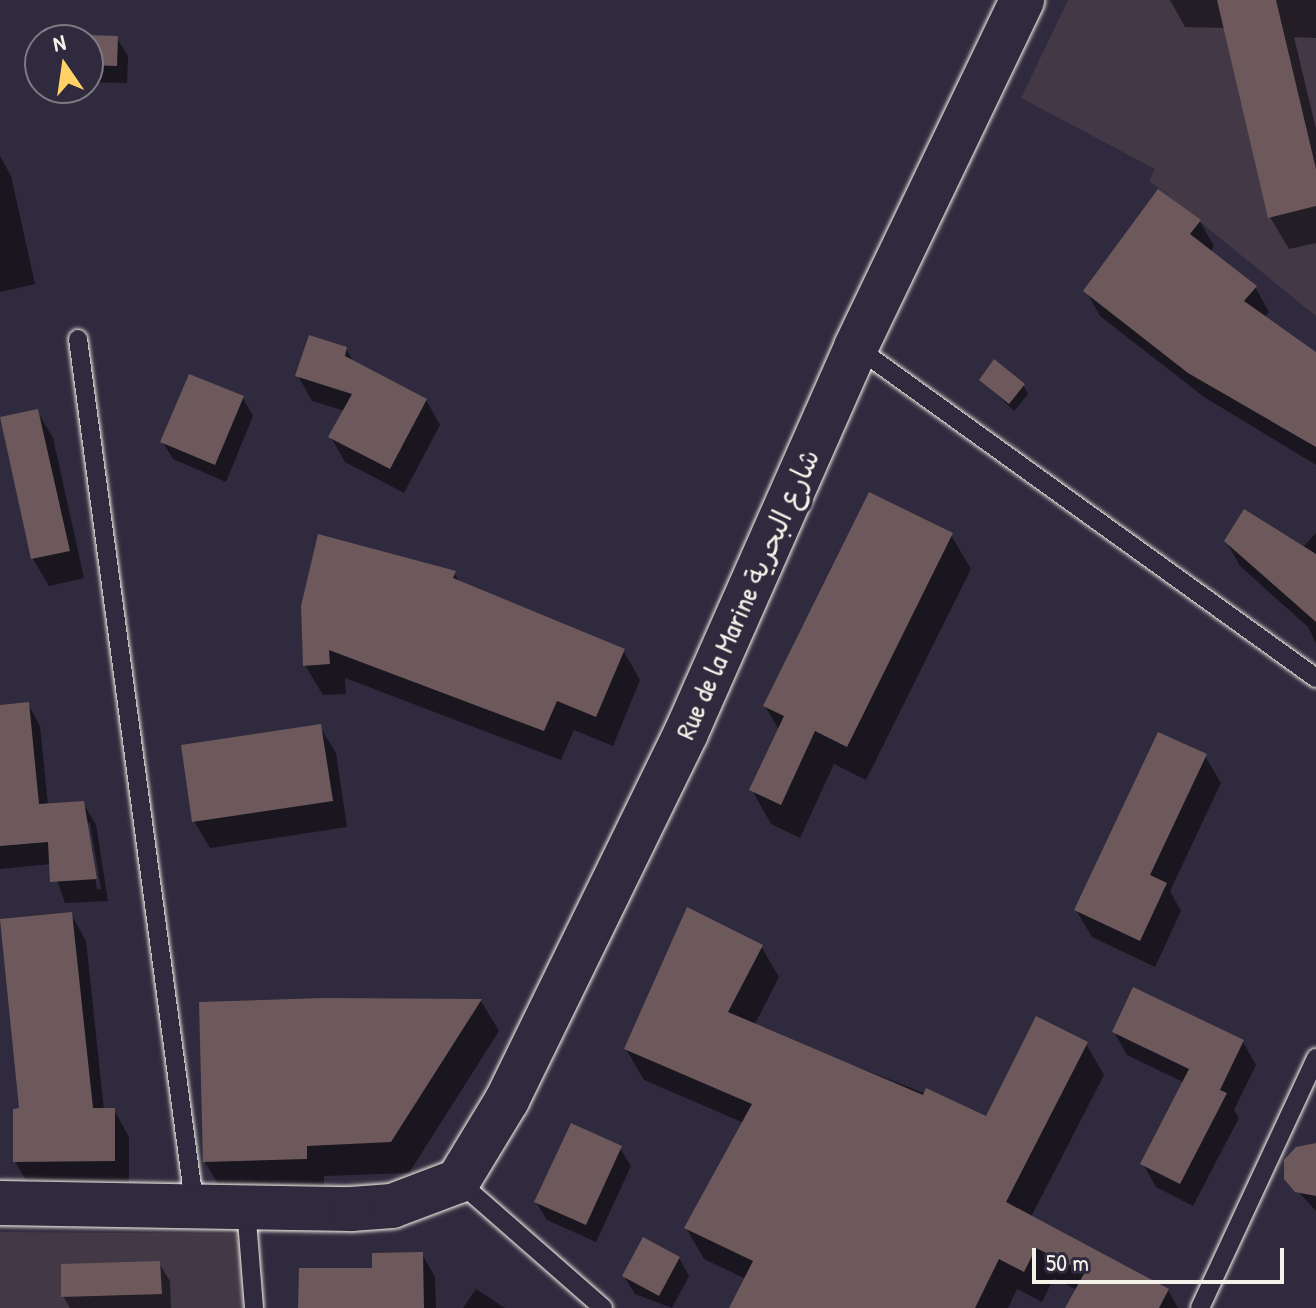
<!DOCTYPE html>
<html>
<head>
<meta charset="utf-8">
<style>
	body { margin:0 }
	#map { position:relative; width:1316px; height:1308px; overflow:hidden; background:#2f2a3d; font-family:"Patrick Hand","Playpen Sans Arabic",sans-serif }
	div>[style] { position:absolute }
	.built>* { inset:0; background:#423846 }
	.shadow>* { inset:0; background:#0007 }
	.building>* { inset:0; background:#6d595b }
	.roads { filter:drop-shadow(0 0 2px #f4f1e8) drop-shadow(0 0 2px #f4f1e8) }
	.lane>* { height:18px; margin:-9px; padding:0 9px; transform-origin:9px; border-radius:9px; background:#2f2a3d }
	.secondary>* { height:44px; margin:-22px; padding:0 22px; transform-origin:22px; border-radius:22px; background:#2f2a3d }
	span { translate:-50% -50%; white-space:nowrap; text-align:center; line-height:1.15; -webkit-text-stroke:7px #2f2a3d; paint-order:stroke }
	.street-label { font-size:28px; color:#f4f1e8 }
	.north { position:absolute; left:24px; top:24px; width:80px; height:80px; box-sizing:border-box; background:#2f2a3d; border:2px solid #7e7a81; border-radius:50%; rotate:347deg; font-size:22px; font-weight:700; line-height:32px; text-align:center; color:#f4f1e8 }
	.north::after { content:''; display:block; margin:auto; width:28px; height:36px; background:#ffd166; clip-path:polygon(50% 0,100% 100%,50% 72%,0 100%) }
	.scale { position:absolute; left:1032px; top:1248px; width:252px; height:36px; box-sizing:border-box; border:4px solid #f4f1e8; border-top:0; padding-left:10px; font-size:24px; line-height:28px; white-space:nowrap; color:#f4f1e8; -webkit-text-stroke:6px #2f2a3d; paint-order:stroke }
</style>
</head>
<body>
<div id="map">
	<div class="built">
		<div style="clip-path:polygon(1068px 0,1316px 0,1316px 316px,1157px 187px,1149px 181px,1155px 169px,1021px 98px)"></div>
		<div style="clip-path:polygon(0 1232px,244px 1234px,246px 1308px,0 1308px)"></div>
	</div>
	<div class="shadow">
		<div style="clip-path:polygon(1170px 0,1316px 0,1316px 38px,1294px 37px,1316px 129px,1316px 243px,1289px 249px,1270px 217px,1228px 28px,1185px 27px)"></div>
		<div style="clip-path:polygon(61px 36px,117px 38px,128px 56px,127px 83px,88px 82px,88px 40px)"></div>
		<div style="clip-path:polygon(0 156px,11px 176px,35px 284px,0 292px)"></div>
		<div style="clip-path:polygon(1200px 222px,1214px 246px,1210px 252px,1255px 287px,1269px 312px,1264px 318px,1316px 355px,1316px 465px,1204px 397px,1100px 316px,1086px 291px)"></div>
		<div style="clip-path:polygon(346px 349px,354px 363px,426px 400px,440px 425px,404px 493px,345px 462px,331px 437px,345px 411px,312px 401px,298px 376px)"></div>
		<div style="clip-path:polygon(981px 380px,1023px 385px,1028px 394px,1014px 411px)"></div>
		<div style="clip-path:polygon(243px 398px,253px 416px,226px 482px,173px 459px,162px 441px)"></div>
		<div style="clip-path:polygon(37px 411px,53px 438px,84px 578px,49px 586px,33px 559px,2px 419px)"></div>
		<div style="clip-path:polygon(1316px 533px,1316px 643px,1308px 627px,1240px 566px,1226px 541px,1302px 548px)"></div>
		<div style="clip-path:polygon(951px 535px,971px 569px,866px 780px,834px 764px,800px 838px,771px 824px,752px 790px,779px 730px,765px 706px)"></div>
		<div style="clip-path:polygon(454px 573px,460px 583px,623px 650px,640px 680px,613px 746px,574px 730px,561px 760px,345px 678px,346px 694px,323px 695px,305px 665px,303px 607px)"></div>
		<div style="clip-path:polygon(evenodd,28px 704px,40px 726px,48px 805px,83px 803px,96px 825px,108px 901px,65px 903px,51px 864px,0 869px,0 707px,28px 704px,86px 823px,90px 823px,101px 889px,97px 889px,86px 823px)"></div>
		<div style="clip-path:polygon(320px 727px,336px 753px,347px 827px,210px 848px,194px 821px)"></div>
		<div style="clip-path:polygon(1205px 756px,1221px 783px,1170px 891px,1181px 911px,1155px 967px,1092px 937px,1076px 910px)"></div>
		<div style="clip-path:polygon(71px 914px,86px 941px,104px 1110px,114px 1110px,129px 1137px,129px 1188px,30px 1188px,15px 1161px)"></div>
		<div style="clip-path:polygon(761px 946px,779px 977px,754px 1026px,987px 1118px,1086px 1044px,1104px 1075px,1031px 1217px,1168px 1290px,1178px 1308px,1068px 1308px,1077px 1290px,1054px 1278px,1042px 1302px,1017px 1289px,1008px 1308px,732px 1308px,746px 1279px,704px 1259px,686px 1228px,744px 1123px,644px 1080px,626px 1049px)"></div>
		<div style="clip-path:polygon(481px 1001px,499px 1031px,409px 1173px,324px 1176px,324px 1190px,223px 1193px,205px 1162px,201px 1004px)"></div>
		<div style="clip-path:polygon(1114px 1032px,1243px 1042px,1256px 1065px,1234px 1110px,1239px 1118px,1193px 1206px,1156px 1187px,1143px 1164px,1185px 1083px,1127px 1055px)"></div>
		<div style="clip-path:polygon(620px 1148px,631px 1166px,596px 1242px,547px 1220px,536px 1202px)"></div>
		<div style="clip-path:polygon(1316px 1148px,1316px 1211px,1286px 1178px)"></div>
		<div style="clip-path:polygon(422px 1254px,435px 1277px,436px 1308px,300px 1308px)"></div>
		<div style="clip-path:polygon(679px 1258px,689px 1276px,672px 1308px,635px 1294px,624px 1276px)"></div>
		<div style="clip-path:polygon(159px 1263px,170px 1281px,171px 1308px,70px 1308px,63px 1296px)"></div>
		<div style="clip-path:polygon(476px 1289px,505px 1308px,463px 1308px)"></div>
	</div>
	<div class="building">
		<div style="clip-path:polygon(1217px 0,1276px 0,1316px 169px,1316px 206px,1268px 218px)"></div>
		<div style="clip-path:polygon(88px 35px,118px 36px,117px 66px,88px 65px)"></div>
		<div style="clip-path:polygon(1158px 189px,1201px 220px,1190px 234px,1257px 286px,1244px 301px,1316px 352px,1316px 447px,1188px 373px,1083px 291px)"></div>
		<div style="clip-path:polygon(309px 335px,347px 347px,345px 356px,427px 399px,390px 469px,328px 437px,352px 394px,295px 376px)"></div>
		<div style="clip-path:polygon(994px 359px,1025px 384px,1009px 404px,979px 380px)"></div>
		<div style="clip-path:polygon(189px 374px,244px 396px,215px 465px,160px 442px)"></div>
		<div style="clip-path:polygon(38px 409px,70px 551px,31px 559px,0 417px)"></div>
		<div style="clip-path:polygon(869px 492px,953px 533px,847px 747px,815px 731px,781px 805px,749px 790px,784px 716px,763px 706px)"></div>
		<div style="clip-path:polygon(1244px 509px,1316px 554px,1316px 622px,1224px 541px)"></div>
		<div style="clip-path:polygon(318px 534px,456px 571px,453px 578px,625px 649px,596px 717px,557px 701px,544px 731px,329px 650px,330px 664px,303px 666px,301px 606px)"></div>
		<div style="clip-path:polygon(29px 702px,39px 804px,84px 801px,97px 879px,50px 882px,48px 842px,0 846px,0 705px)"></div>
		<div style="clip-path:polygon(321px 724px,333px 801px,192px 822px,181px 745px)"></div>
		<div style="clip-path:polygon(1158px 732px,1207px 754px,1150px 875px,1167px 883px,1140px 941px,1074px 910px)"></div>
		<div style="clip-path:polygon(687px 907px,763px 945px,728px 1012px,923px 1095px,926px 1088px,986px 1116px,1036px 1016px,1088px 1042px,1006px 1202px,1169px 1289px,1159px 1308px,1065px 1308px,1085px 1272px,1036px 1248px,1024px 1272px,999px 1259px,975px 1308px,729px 1308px,753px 1261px,684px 1228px,752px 1104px,624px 1049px)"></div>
		<div style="clip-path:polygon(72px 912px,93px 1108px,115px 1108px,115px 1161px,13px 1162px,13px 1109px,19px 1108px,0 919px)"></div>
		<div style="clip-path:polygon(1133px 987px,1244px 1040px,1220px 1090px,1227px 1093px,1180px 1184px,1140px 1164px,1189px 1069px,1112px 1032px)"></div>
		<div style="clip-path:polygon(323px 998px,482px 999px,391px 1142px,307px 1146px,307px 1159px,203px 1162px,199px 1002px)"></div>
		<div style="clip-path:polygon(571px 1123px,622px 1146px,586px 1225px,534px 1202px)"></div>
		<div style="clip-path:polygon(1316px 1143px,1316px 1196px,1295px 1192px,1284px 1179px,1284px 1160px,1296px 1147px)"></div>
		<div style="clip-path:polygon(643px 1237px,680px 1257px,659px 1296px,622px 1276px)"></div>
		<div style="clip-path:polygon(423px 1252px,424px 1308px,298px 1308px,299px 1268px,372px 1268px,372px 1253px)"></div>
		<div style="clip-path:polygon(160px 1261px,162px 1294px,61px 1297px,61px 1264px)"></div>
	</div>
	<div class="roads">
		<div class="lane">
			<div style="left:78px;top:339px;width:871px;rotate:82.34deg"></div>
			<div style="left:856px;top:347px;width:567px;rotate:35.74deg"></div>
			<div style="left:458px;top:1181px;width:193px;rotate:41.2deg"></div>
			<div style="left:246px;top:1208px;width:100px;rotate:85.4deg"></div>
			<div style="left:1200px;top:1308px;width:276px;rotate:-65.1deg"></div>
		</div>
		<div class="secondary">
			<div style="left:0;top:1203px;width:351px;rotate:1deg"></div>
			<div style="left:351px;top:1209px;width:41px;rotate:-4.2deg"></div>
			<div style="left:392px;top:1206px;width:71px;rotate:-20.7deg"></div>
			<div style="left:458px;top:1181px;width:95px;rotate:-58.8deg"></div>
			<div style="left:507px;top:1100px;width:408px;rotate:-64deg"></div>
			<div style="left:686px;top:733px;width:422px;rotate:-66.2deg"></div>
			<div style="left:856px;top:347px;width:385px;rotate:-64.4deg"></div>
		</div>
	</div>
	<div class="street-label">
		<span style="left:747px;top:594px;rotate:-66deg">Rue de la Marine شارع البحرية</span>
	</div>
	<div class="north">N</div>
	<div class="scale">50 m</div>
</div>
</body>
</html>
